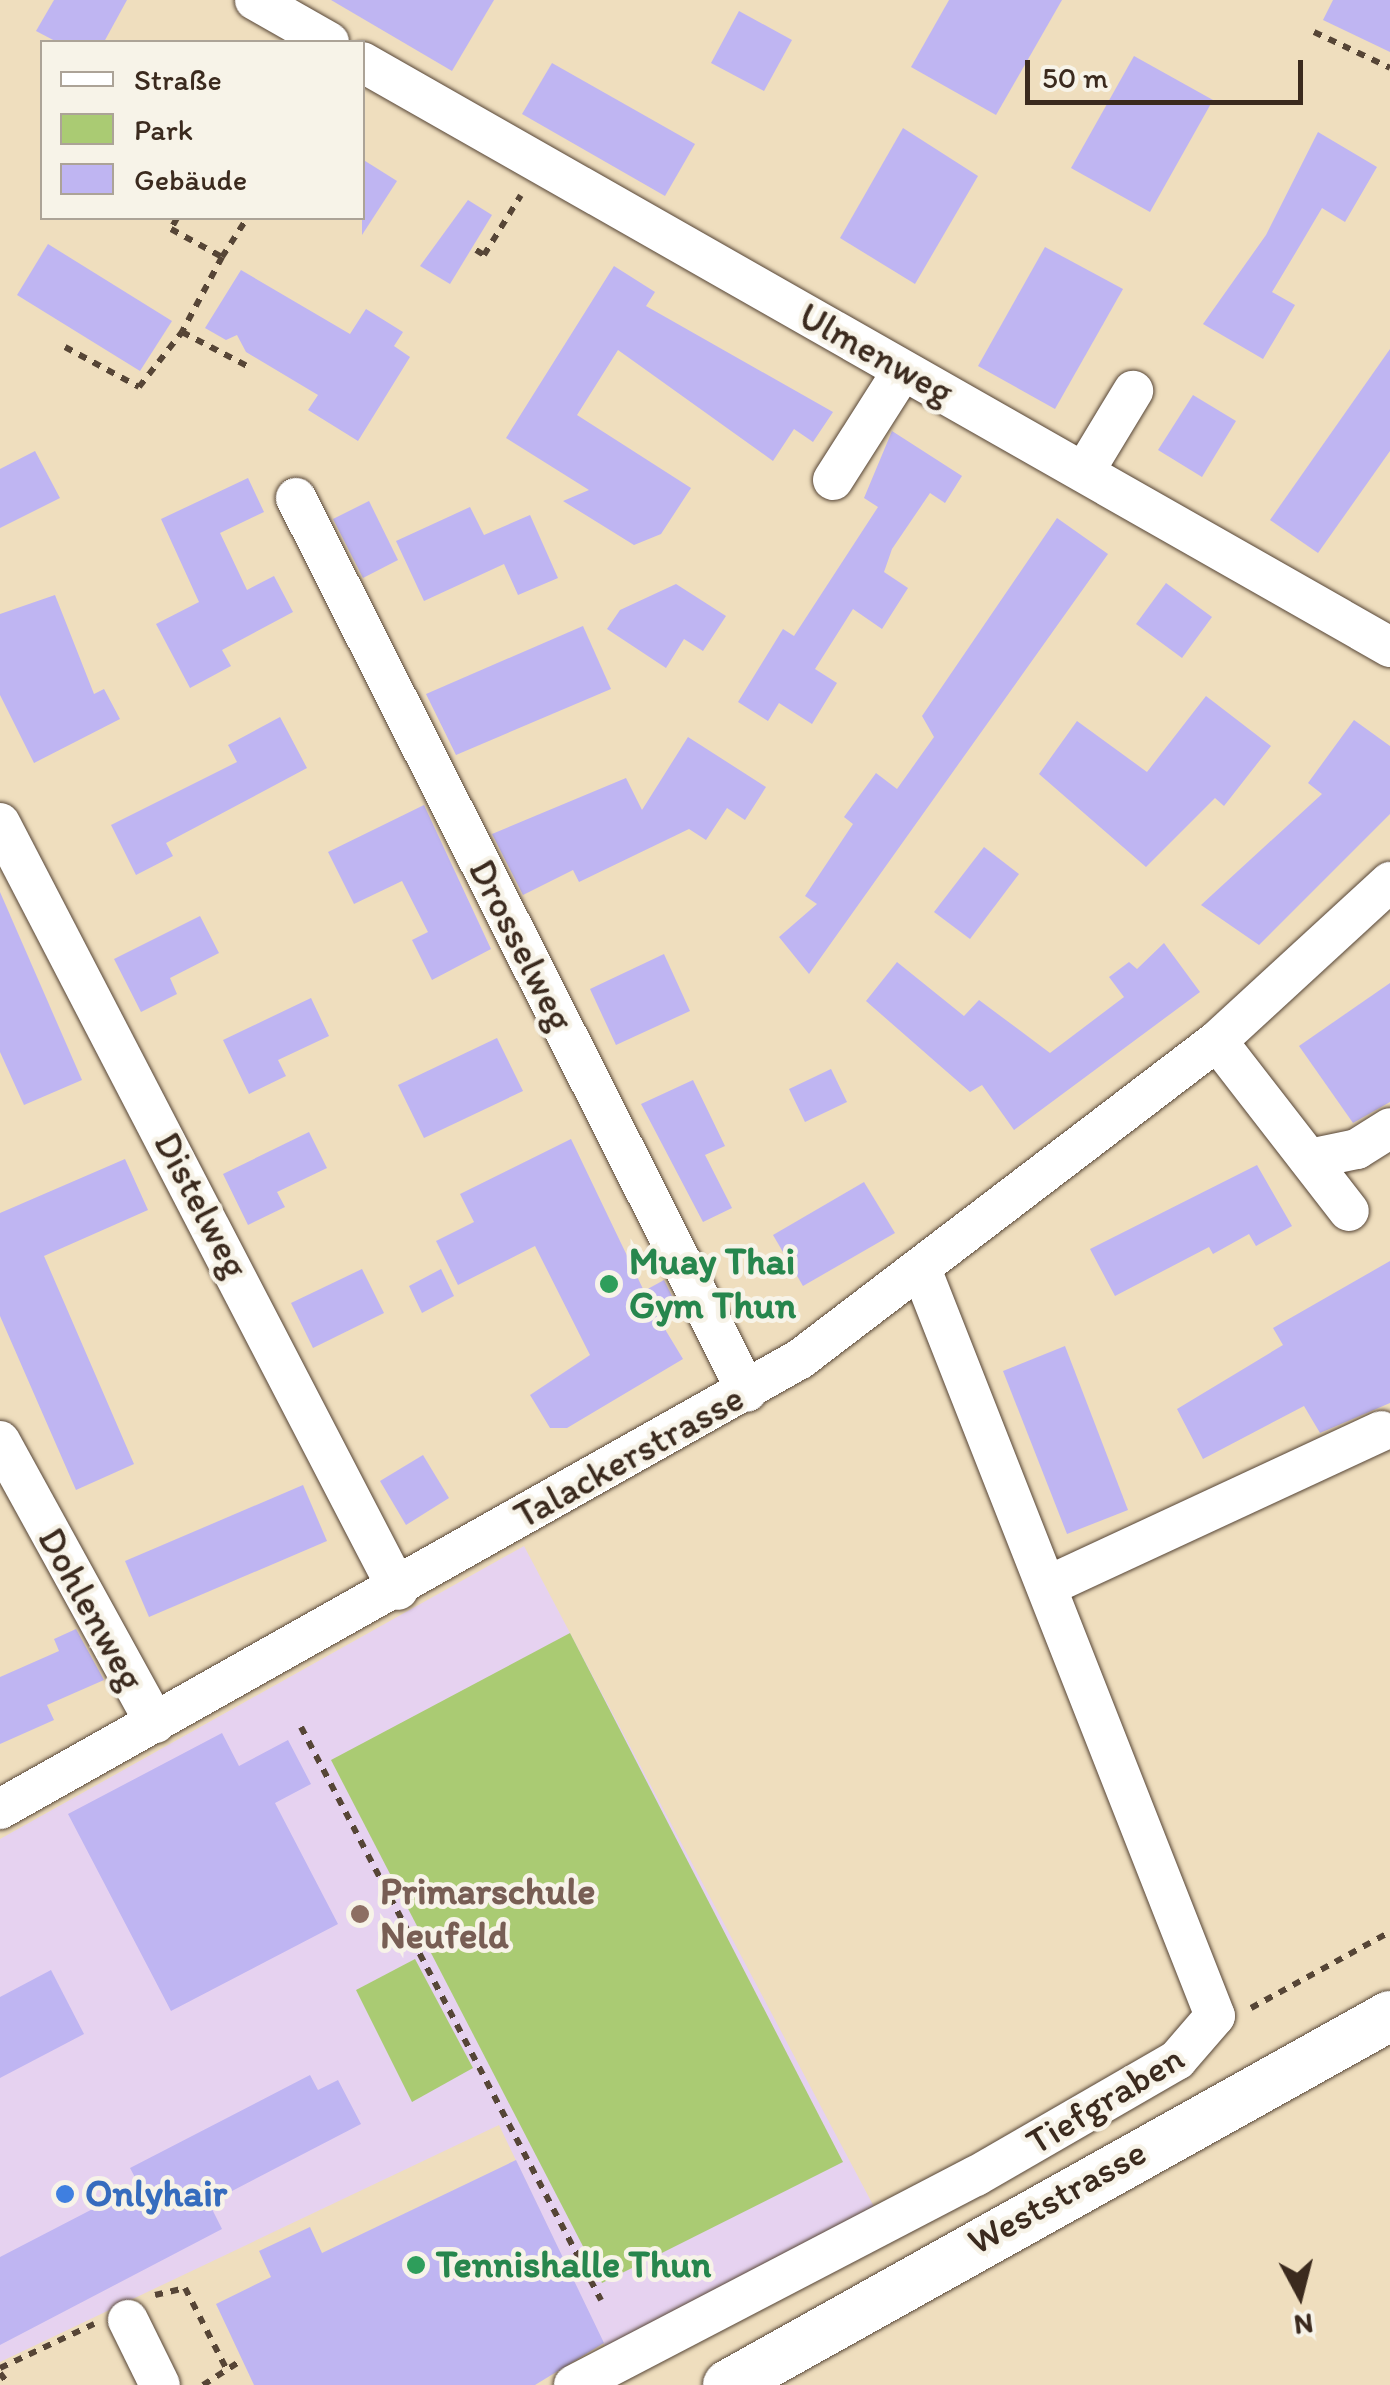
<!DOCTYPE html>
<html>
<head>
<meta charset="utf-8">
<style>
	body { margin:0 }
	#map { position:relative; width:1390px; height:2385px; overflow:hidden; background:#efdebe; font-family:Itim,sans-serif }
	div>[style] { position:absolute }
	.built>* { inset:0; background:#e6d2f0 }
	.green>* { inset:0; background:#aacb73 }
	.building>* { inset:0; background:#bfb5f2 }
	.path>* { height:6px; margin-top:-3px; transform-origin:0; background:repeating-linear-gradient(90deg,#564536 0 8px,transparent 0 16px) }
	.roads { filter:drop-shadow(0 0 2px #564536) drop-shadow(0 0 2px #564536) }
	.minor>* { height:40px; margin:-20px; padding:0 20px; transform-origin:20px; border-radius:20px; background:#fff }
	.major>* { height:50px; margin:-25px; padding:0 25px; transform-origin:25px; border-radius:25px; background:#fff }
	.dots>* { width:28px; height:28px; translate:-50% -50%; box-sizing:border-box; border:5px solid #f7f3e8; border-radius:50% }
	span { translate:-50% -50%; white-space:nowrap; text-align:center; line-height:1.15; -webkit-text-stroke:9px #f7f3e8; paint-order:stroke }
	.street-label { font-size:38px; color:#3b2a1e }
	.leisure-label { font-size:38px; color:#27864d; font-weight:700 }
	.left { translate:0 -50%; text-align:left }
	.education-label { font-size:38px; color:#785e54; font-weight:700 }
	.shop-label { font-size:38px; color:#366cbe; font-weight:700 }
	.legend { position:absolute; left:40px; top:40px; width:325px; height:180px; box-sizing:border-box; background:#f7f3e8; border:2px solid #aca397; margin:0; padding:12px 18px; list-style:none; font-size:30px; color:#3b2a1e }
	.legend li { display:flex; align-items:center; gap:20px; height:50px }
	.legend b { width:50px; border:2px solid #aca397 }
	.north { position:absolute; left:1250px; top:2245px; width:100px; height:100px; -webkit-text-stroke:8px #f7f3e8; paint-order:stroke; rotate:173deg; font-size:28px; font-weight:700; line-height:40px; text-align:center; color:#3b2a1e }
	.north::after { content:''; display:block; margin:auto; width:35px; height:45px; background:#3b2a1e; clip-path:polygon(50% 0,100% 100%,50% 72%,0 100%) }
	.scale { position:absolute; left:1025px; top:60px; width:278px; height:45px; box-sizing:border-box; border:5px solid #3b2a1e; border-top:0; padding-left:12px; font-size:30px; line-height:35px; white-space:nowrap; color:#3b2a1e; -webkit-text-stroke:8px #f7f3e8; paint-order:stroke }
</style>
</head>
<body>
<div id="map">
	<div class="built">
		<div style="clip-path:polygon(524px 1546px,881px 2220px,611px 2359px,499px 2125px,0 2362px,0 1839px)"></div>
	</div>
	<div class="green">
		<div style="clip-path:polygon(570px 1633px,843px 2162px,602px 2283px,331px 1760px)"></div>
		<div style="clip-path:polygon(415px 1959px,473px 2068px,412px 2102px,356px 1990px)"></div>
	</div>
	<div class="building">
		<div style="clip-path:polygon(54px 0,127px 0,104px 42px,57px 42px,36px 31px)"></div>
		<div style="clip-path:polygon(331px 0,494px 0,452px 71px)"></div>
		<div style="clip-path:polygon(949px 0,1062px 0,996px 115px,911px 67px)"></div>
		<div style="clip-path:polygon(1333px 0,1390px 0,1390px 52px,1323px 20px)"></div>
		<div style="clip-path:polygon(739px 11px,792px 40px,764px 91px,711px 63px)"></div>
		<div style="clip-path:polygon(1134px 56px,1213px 100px,1150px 212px,1071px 168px)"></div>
		<div style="clip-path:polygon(552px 63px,695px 144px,665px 196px,522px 114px)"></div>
		<div style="clip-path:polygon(903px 128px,978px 176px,915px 284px,840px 238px)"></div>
		<div style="clip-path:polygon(1318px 132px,1377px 167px,1345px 222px,1322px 208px,1296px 252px,1272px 292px,1295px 305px,1263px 359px,1203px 324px,1266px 235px)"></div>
		<div style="clip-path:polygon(362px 159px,397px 181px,362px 235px)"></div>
		<div style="clip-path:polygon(468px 200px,492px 215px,450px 284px,420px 266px)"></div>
		<div style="clip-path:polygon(48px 244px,172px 321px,140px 371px,17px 295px)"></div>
		<div style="clip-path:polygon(1045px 247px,1123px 289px,1055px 409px,978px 366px)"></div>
		<div style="clip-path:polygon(614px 266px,655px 292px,646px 306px,833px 412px,813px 442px,794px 429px,773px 461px,618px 350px,577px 415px,691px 488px,661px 534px,634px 545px,563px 501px,589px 490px,506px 438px)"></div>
		<div style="clip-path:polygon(241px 270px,350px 334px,366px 309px,403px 332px,394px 346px,410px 357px,358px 441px,308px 410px,318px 395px,246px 352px,237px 335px,226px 340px,205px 328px)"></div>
		<div style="clip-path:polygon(1390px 349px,1390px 451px,1318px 553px,1270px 520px)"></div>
		<div style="clip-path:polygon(1193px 395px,1236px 421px,1202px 477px,1158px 450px)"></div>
		<div style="clip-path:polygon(892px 431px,962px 476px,945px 503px,930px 493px,892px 549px,884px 572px,908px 588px,882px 629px,853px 609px,815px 669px,837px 683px,812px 724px,779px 703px,768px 721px,738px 702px,783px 629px,794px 636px,878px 507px,864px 498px)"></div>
		<div style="clip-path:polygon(35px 451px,60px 498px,0 528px,0 469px)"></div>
		<div style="clip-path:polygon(248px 478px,264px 512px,220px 533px,247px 590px,274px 576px,293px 612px,222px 650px,231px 666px,190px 688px,156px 624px,199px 602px,161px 519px)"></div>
		<div style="clip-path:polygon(369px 501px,398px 560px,363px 578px,333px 519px)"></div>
		<div style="clip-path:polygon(470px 507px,484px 535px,530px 515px,558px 578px,518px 595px,504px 564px,424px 601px,396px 541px)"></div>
		<div style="clip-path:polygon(1057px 518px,1108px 554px,809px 974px,779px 937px,817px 904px,805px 896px,853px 824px,844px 817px,876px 773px,897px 789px,934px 737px,922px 716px)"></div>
		<div style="clip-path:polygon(1166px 583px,1212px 617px,1182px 658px,1136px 624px)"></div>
		<div style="clip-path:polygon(676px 584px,726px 616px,703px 651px,684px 639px,666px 668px,607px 629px,620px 610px)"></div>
		<div style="clip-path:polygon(55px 595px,94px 694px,104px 689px,120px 719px,34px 763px,0 695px,0 614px)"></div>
		<div style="clip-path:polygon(583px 626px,611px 689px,456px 755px,426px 694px)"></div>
		<div style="clip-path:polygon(1206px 696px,1271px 746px,1224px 806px,1215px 798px,1146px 867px,1039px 774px,1077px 721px,1147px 772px)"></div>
		<div style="clip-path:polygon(280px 717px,307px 768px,166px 843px,173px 856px,136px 875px,111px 825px,237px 762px,228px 745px)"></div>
		<div style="clip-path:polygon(1354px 720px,1390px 746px,1390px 814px,1259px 945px,1201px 905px,1322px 794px,1308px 783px)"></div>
		<div style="clip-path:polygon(688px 737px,766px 787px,745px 820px,727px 808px,706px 840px,689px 829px,579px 882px,573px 870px,523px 895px,492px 834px,626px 778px,642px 810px)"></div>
		<div style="clip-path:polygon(424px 805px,491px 949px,432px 980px,412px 940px,428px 932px,402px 881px,354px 904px,328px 852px)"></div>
		<div style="clip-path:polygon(984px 847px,1019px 874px,970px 939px,934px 912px)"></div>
		<div style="clip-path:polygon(0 892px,82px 1080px,24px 1105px,0 1052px)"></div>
		<div style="clip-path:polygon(200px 916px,219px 953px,170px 978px,177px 994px,141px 1012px,114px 959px)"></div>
		<div style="clip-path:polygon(1164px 943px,1200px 992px,1014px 1130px,982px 1085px,970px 1092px,866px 1001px,897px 962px,964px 1016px,979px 1000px,1050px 1053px,1124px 997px,1109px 977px,1129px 962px,1137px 969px)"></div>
		<div style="clip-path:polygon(664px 954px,690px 1011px,616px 1045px,590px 989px)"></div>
		<div style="clip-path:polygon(1390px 983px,1390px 1102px,1353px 1123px,1299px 1046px)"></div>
		<div style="clip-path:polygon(311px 998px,329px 1036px,278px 1060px,286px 1076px,249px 1094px,223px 1040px)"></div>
		<div style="clip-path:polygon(497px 1038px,523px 1091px,424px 1138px,398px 1085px)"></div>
		<div style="clip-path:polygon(831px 1069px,847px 1102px,805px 1122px,789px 1089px)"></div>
		<div style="clip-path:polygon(693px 1080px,725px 1146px,705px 1155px,732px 1208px,703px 1222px,641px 1104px)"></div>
		<div style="clip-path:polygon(309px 1132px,327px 1168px,277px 1192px,285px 1207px,248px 1225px,223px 1174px)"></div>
		<div style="clip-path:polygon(571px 1139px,644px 1291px,664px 1280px,676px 1304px,657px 1316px,683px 1359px,567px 1428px,550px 1428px,530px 1395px,590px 1355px,535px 1246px,458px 1285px,436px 1241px,474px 1222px,460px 1194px)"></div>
		<div style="clip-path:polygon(125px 1159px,148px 1210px,44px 1256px,134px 1464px,76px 1490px,0 1316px,0 1213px)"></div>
		<div style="clip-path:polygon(1257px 1165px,1292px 1226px,1256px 1246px,1249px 1234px,1213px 1254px,1209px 1247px,1115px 1296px,1090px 1249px)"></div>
		<div style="clip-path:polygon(864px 1182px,895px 1233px,803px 1286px,773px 1235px)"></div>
		<div style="clip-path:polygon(1390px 1261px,1390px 1403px,1320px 1433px,1304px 1406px,1203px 1459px,1177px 1409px,1283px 1345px,1273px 1328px)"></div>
		<div style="clip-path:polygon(362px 1269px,384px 1313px,313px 1348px,291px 1303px)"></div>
		<div style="clip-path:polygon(441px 1269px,454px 1296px,422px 1313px,409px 1286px)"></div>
		<div style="clip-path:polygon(1065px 1346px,1128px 1510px,1067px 1534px,1003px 1371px)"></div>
		<div style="clip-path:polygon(423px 1455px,449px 1498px,406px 1525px,380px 1481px)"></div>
		<div style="clip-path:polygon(303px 1485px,327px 1541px,149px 1617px,125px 1561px)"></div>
		<div style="clip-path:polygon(76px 1629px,104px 1680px,47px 1705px,54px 1720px,0 1744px,0 1677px,59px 1651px,54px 1639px)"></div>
		<div style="clip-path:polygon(222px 1733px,239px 1766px,288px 1740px,311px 1784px,275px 1803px,338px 1924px,171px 2011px,68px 1814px)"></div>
		<div style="clip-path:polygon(51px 1970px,84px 2034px,0 2078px,0 1997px)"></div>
		<div style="clip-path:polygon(310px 2075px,318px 2090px,338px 2080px,361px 2124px,209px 2203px,222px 2229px,0 2345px,0 2257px,139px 2185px,130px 2168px)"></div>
		<div style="clip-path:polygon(516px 2160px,604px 2343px,535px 2385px,254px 2385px,216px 2304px,271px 2277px,259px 2251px,310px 2227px,322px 2253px)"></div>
	</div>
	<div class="path">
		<div style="left:1314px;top:32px;width:84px;rotate:25.3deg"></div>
		<div style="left:177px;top:218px;width:13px;rotate:119deg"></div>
		<div style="left:171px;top:229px;width:58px;rotate:28.8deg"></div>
		<div style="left:222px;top:257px;width:85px;rotate:118.1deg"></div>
		<div style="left:476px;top:250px;width:9px;rotate:32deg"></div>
		<div style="left:484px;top:255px;width:70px;rotate:-58.3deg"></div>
		<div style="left:222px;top:257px;width:46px;rotate:-57.3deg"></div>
		<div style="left:65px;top:347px;width:84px;rotate:28.4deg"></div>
		<div style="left:139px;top:387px;width:70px;rotate:-52deg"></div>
		<div style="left:182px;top:332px;width:76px;rotate:27.6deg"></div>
		<div style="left:301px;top:1727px;width:647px;rotate:62.37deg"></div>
		<div style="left:1251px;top:2008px;width:158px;rotate:-28.7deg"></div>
		<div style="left:155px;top:2295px;width:31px;rotate:-13deg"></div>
		<div style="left:185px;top:2288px;width:90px;rotate:62.9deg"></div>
		<div style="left:0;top:2368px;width:104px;rotate:-25.1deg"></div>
		<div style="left:0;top:2373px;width:15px;rotate:53deg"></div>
		<div style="left:203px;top:2385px;width:46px;rotate:-32.7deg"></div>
	</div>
	<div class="roads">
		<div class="minor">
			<div style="left:255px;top:0;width:85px;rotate:29.6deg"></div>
			<div style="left:362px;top:62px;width:1183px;rotate:29.64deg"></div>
			<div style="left:1084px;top:472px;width:95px;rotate:-58.8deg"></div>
			<div style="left:833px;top:480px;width:130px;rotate:-57.5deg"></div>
			<div style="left:296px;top:498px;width:1001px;rotate:63.23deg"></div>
			<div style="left:0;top:823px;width:864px;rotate:62.57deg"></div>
			<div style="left:1217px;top:1041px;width:215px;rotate:52.2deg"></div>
			<div style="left:1309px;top:1159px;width:49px;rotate:-11.8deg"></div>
			<div style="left:1357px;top:1149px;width:39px;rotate:-32deg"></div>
			<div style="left:0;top:1441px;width:322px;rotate:61.2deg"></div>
			<div style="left:1052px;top:1584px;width:363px;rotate:-24.9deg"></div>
			<div style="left:0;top:1809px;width:918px;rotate:-29.36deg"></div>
			<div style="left:800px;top:1359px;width:524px;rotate:-37.33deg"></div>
			<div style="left:1217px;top:1041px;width:235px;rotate:-42.6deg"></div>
			<div style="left:128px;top:2320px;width:72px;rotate:63.8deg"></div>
			<div style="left:574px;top:2385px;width:453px;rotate:-27.5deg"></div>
			<div style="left:976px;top:2176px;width:232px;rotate:-30deg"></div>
			<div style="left:1177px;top:2060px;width:58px;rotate:-49.2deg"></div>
			<div style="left:1215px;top:2016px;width:803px;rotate:-111.48deg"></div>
		</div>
		<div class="major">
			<div style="left:728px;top:2385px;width:758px;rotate:-29.14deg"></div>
		</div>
	</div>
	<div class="dots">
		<div style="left:609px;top:1284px;background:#2e9e5b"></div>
		<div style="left:360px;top:1914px;background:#8d6e63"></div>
		<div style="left:65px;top:2194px;background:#3f7fe0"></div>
		<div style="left:416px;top:2265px;background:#2e9e5b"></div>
	</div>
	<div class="street-label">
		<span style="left:876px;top:354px;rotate:29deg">Ulmenweg</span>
		<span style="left:521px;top:945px;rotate:63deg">Drosselweg</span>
		<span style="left:201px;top:1205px;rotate:62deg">Distelweg</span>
		<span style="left:629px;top:1457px;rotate:-29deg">Talackerstrasse</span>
		<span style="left:91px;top:1609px;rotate:61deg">Dohlenweg</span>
		<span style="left:1105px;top:2100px;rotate:-31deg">Tiefgraben</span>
		<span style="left:1057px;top:2197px;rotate:-29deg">Weststrasse</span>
	</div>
	<div class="leisure-label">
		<span class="left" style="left:629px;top:1284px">Muay Thai<br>Gym Thun</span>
		<span class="left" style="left:436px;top:2265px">Tennishalle Thun</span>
	</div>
	<div class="education-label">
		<span class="left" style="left:380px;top:1914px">Primarschule<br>Neufeld</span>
	</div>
	<div class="shop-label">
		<span class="left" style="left:85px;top:2194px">Onlyhair</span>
	</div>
	<ul class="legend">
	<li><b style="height:12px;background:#fff"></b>Straße</li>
	<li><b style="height:28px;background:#aacb73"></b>Park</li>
	<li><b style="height:28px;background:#bfb5f2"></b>Gebäude</li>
	</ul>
	<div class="north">N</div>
	<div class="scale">50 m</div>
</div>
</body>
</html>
